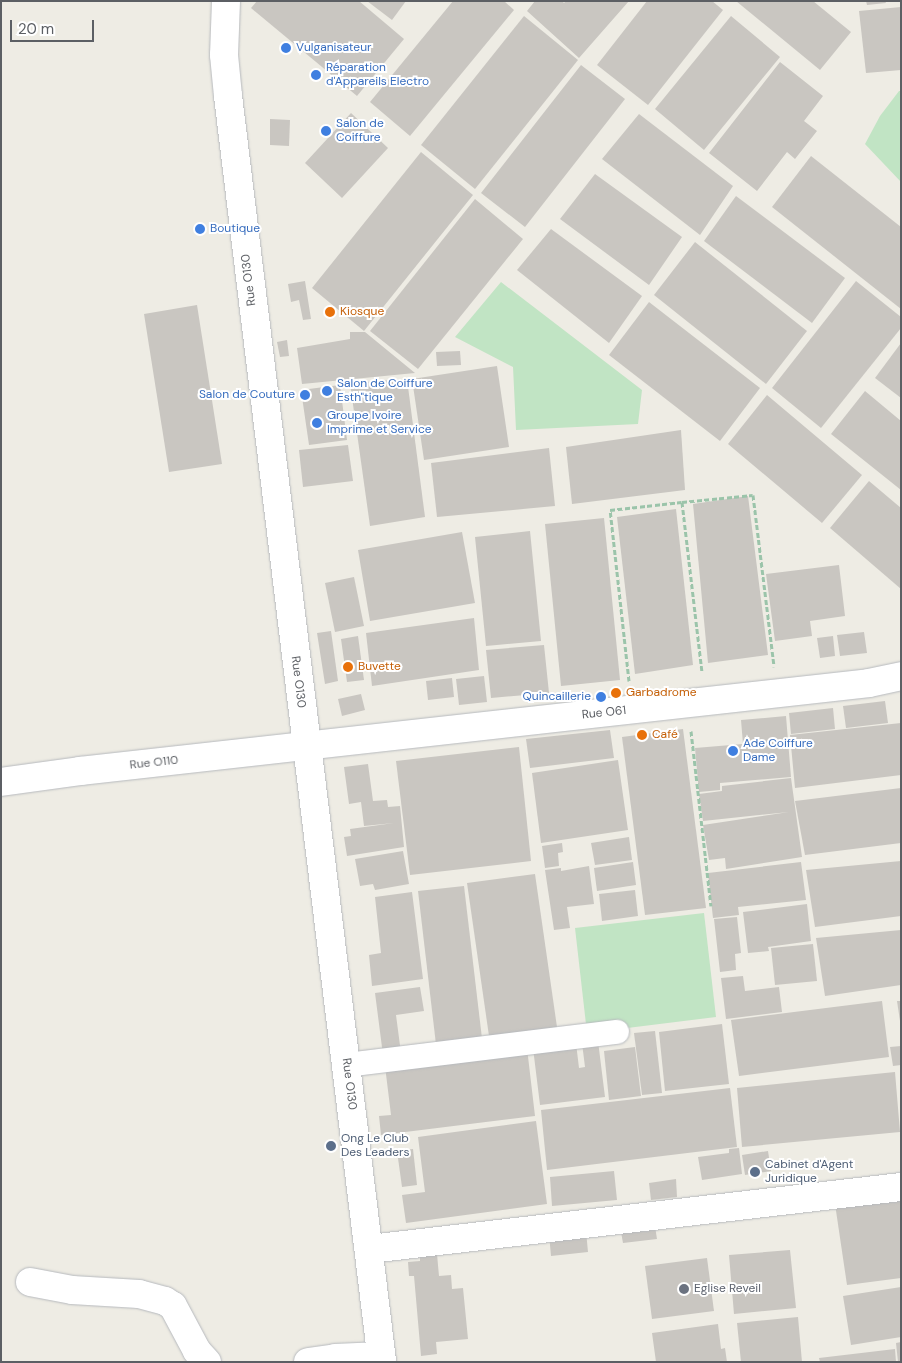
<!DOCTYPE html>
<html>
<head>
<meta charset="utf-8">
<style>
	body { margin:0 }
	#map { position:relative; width:902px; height:1363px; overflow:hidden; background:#eeece4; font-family:"DM Sans",sans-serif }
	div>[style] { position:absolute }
	.green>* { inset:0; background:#c1e4c4 }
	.building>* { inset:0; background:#c9c6c1 }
	.path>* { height:3px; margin-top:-1.5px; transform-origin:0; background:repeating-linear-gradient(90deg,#9bc4aa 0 5px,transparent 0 7.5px) }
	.roads { filter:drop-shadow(0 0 1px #b6b9bd) drop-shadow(0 0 1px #b6b9bd) }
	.pedestrian>* { height:24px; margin:-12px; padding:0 12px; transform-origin:12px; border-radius:12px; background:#fff }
	.minor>* { height:28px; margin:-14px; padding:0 14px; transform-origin:14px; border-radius:14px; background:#fff }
	.tertiary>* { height:28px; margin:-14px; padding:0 14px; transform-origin:14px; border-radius:14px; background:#fff }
	.dots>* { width:14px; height:14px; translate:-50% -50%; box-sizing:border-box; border:2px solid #fff; border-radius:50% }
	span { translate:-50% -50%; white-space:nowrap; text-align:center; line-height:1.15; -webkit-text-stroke:4px #fff; paint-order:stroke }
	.shop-label { font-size:12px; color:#366cbe }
	.left { translate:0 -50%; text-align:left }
	.right { translate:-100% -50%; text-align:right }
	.street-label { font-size:12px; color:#5c5f64 }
	.food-label { font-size:12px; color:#c56008 }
	.service-label { font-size:12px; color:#4e5e75 }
	.worship-label { font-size:12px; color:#5b616d }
	.frame { position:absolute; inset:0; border:2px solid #5c5f64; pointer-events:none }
	.scale { position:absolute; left:10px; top:20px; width:84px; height:22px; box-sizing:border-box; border:2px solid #5c5f64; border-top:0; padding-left:6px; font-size:15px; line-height:18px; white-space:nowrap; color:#5c5f64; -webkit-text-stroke:4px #fff; paint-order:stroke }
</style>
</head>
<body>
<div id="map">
	<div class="green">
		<div style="clip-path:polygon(899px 91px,901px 91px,901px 182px,865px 144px,880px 116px)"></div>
		<div style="clip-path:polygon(501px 282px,642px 390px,638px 424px,516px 430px,513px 367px,455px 337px)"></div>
		<div style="clip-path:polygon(704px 913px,716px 1017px,587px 1033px,575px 928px)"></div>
	</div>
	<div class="building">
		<div style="clip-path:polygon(257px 1px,359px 1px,404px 39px,357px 96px,251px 8px)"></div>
		<div style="clip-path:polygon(367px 1px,406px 1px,392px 20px)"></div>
		<div style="clip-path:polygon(453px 1px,504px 1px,514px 10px,410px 136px,370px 102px)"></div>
		<div style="clip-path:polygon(535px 1px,562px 1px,564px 3px,566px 1px,629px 1px,579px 58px,527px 11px)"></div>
		<div style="clip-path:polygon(647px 1px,712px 1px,723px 10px,648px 105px,597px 65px)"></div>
		<div style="clip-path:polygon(736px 1px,813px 1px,851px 32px,820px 70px)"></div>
		<div style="clip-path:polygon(866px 1px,885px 1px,886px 3px,867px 5px)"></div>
		<div style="clip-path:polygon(901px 7px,901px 70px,866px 73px,859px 11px)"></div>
		<div style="clip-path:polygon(524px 16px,578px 60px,475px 189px,421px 145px)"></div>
		<div style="clip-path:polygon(731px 16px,780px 57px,704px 150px,655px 109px)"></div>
		<div style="clip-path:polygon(780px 62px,823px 96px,804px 121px,817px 131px,795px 159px,787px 152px,757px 191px,709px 153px)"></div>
		<div style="clip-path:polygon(581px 65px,625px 99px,525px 227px,481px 193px)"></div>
		<div style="clip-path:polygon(351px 113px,388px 148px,342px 198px,305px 163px)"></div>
		<div style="clip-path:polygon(639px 114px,733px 186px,700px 235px,602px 159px)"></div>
		<div style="clip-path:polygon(270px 119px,290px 120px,289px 146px,270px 145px)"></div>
		<div style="clip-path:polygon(421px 152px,473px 195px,364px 331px,312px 288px)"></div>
		<div style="clip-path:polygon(811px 156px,901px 227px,901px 309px,772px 207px)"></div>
		<div style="clip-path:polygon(595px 174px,682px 237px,649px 285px,560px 219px)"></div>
		<div style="clip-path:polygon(736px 196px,845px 278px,812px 323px,704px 241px)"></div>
		<div style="clip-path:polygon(475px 199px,523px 239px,418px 369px,370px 331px)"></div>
		<div style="clip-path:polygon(551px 229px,642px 296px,609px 343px,517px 270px)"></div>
		<div style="clip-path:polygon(695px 242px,807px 331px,766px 384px,654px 295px)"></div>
		<div style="clip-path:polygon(305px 281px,311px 319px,303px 320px,299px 300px,291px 302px,288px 284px)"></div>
		<div style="clip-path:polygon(856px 281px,901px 317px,901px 328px,821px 428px,772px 388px)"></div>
		<div style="clip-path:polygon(649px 302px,760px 388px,720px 441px,609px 355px)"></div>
		<div style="clip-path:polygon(197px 305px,222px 464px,169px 472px,144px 314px)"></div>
		<div style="clip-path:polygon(350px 332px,365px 332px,415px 373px,302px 384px,297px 348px,350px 339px)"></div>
		<div style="clip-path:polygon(287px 340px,289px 356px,280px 357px,277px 342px)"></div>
		<div style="clip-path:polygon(901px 343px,901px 398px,875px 378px)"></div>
		<div style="clip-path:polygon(460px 351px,461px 365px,437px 366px,436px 352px)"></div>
		<div style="clip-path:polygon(497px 366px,509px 447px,424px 460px,412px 379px)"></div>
		<div style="clip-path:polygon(407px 379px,425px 517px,370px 526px,350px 383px)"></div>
		<div style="clip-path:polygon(340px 385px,347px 440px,309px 445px,301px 390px)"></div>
		<div style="clip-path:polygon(865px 391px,901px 421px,901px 490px,831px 434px)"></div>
		<div style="clip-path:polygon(767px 395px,862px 475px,822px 523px,728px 444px)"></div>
		<div style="clip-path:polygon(681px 430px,685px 490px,572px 504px,566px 447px)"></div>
		<div style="clip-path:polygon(348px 445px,353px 481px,303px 487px,299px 450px)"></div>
		<div style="clip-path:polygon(549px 448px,555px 506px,437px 517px,431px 463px)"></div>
		<div style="clip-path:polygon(869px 481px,901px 508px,901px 589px,830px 528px)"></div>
		<div style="clip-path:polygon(748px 496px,768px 655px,708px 663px,693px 504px)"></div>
		<div style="clip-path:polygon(676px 509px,693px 665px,635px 674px,617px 517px)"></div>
		<div style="clip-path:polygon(604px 518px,620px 680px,561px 686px,545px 524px)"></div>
		<div style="clip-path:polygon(530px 531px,541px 641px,486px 646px,475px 537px)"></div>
		<div style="clip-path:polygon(462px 532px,475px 603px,370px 621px,358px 550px)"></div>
		<div style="clip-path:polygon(839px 565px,845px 616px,810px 621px,812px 636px,775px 641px,766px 574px)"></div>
		<div style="clip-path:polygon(354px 577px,364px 626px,335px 632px,325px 583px)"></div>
		<div style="clip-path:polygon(474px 618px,479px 670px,372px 686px,366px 633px)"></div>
		<div style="clip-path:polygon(331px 631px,338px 681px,325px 684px,317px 633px)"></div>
		<div style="clip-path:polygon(864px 632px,867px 653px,840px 656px,837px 635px)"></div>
		<div style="clip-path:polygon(358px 636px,364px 680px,347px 682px,341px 639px)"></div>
		<div style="clip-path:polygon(833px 636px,835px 656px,820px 658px,817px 638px)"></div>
		<div style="clip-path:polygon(544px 645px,549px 693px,491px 698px,486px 650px)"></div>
		<div style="clip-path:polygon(484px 676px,487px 702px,459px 705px,456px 679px)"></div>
		<div style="clip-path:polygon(452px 678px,454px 697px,428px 700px,426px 681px)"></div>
		<div style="clip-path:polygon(361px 694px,365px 710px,342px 716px,338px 699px)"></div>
		<div style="clip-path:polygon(885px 701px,888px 723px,846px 728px,843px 706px)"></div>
		<div style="clip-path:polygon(833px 708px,835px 729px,791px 734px,789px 713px)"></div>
		<div style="clip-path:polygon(786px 716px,791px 777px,720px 783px,720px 790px,699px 792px,695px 748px,743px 744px,741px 720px)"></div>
		<div style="clip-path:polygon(901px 723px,901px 775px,795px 788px,790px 735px)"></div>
		<div style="clip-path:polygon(683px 729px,706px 908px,645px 915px,622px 737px)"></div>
		<div style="clip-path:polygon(610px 730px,614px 758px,530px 768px,526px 739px)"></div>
		<div style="clip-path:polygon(519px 747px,531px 861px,410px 875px,396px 761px)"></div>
		<div style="clip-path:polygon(618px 760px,628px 830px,541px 843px,532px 773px)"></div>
		<div style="clip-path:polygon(368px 764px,373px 801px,387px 800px,388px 807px,400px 806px,404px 847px,347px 856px,344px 837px,351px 836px,350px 829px,394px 823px,364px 826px,361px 802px,349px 804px,344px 767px)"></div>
		<div style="clip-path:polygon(791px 778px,802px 857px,726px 869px,725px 858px,709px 860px,703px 825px,789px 812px,703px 821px,699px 794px,722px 791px,722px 786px)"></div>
		<div style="clip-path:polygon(901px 788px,901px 843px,805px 855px,795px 801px)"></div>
		<div style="clip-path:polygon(629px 837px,632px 860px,595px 865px,591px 843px)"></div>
		<div style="clip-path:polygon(562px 843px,563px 852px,558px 853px,559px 866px,545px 868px,542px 846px)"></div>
		<div style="clip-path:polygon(403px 851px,409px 884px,375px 890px,373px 884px,360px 886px,355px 859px)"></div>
		<div style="clip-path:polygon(901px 861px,901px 916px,815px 927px,806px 870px)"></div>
		<div style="clip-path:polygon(633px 862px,636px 885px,597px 891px,594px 868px)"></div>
		<div style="clip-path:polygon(801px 862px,806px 900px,738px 907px,739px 915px,713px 918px,708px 873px)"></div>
		<div style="clip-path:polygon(589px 866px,594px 904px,567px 907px,570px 928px,554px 930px,545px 870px,561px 868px,561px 871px)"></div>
		<div style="clip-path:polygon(535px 874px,558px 1034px,490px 1043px,467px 883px)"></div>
		<div style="clip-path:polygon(464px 886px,483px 1047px,437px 1053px,418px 891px)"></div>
		<div style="clip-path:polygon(635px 890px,638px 916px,602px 921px,599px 894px)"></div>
		<div style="clip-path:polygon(412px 892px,423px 979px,372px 986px,369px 955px,381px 953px,375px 897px)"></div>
		<div style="clip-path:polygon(807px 904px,811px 941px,768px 947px,769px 951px,748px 953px,743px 912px)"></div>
		<div style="clip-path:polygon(737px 917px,741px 953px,735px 954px,736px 970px,720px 972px,714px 919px)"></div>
		<div style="clip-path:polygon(901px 930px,901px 985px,825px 996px,816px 938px)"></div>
		<div style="clip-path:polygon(813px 944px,817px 981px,775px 985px,771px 948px)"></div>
		<div style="clip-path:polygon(743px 976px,745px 991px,779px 987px,782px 1012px,726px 1019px,721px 978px)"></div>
		<div style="clip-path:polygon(420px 987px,424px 1011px,396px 1015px,401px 1053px,383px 1055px,375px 993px)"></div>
		<div style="clip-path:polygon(882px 1001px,889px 1057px,739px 1076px,731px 1020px)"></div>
		<div style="clip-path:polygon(897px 1001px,901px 1001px,901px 1021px,900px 1021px)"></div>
		<div style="clip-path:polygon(722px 1024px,729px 1084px,665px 1091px,659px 1032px)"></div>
		<div style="clip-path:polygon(655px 1031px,662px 1093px,642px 1095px,634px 1033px)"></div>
		<div style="clip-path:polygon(598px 1041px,605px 1097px,540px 1105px,533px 1048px,576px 1043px,579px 1068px,585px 1067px,582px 1043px)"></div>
		<div style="clip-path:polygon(901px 1046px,901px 1065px,893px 1066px,890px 1047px)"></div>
		<div style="clip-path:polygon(635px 1047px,641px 1096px,609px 1100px,604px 1051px)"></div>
		<div style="clip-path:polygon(527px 1048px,535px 1116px,381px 1135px,379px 1116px,391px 1115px,385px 1066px)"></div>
		<div style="clip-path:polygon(895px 1072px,900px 1132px,742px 1147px,737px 1088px)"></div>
		<div style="clip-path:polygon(730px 1088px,737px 1147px,547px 1170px,541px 1110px)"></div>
		<div style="clip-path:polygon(536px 1121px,547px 1204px,406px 1223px,402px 1195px,425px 1192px,418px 1137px)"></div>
		<div style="clip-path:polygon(739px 1148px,742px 1174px,702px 1180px,698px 1157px,729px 1153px,729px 1149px)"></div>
		<div style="clip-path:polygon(413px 1149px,417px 1185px,402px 1187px,397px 1151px)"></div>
		<div style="clip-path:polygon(768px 1151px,771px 1171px,745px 1175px,742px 1155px)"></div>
		<div style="clip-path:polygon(614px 1171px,617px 1200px,552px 1206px,550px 1177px)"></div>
		<div style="clip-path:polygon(676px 1179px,677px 1197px,651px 1200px,649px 1183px)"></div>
		<div style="clip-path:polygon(901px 1195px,901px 1278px,847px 1285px,835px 1204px)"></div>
		<div style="clip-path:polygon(654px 1220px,657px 1239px,623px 1243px,621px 1232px)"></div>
		<div style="clip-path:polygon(586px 1231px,588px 1252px,551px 1256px,549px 1234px)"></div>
		<div style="clip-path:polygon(790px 1250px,796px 1308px,734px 1314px,729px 1255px)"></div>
		<div style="clip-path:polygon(437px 1254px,439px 1276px,451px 1275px,452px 1289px,463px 1288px,468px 1339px,436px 1342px,437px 1354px,421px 1356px,414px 1276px,409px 1276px,408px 1262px,420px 1261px,420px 1256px)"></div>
		<div style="clip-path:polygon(707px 1258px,714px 1311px,652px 1319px,645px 1266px)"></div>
		<div style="clip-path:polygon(901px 1287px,901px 1337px,851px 1345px,843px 1296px)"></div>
		<div style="clip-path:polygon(798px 1317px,802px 1362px,741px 1362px,737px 1323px)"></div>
		<div style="clip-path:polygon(718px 1324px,721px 1349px,725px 1348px,727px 1362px,656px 1362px,652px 1333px)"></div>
		<div style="clip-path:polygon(901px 1342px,901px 1362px,898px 1362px,896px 1343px)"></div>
		<div style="clip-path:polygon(895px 1349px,896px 1362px,820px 1362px,819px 1358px)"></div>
	</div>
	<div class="path">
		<div style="left:682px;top:502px;width:71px;rotate:-5.6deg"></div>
		<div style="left:753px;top:495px;width:173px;rotate:83deg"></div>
		<div style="left:629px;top:681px;width:172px;rotate:-96.3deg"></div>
		<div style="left:610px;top:510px;width:72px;rotate:-6.3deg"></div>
		<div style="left:682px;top:502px;width:172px;rotate:83.3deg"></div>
		<div style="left:691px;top:731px;width:176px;rotate:83.5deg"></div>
	</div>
	<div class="roads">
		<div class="pedestrian">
			<div style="left:347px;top:1065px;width:272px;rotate:-7deg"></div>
		</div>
		<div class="minor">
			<div style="left:1px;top:782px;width:80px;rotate:-7.9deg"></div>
			<div style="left:80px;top:771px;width:794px;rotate:-6.36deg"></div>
			<div style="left:869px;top:683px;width:33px;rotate:-12deg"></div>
			<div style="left:370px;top:1249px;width:535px;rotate:-6.66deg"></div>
			<div style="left:30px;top:1282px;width:43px;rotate:10.8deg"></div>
			<div style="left:72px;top:1290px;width:67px;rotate:3.4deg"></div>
			<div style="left:139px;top:1294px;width:27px;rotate:15deg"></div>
			<div style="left:165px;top:1301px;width:9px;rotate:32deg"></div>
			<div style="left:173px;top:1306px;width:51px;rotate:61.9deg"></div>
			<div style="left:197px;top:1351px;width:15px;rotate:48deg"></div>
			<div style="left:308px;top:1362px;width:27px;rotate:-8deg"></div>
			<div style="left:335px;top:1358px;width:46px;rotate:-2.5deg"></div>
		</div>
		<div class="tertiary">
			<div style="left:226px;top:1px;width:54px;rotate:92.1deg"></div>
			<div style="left:224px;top:55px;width:41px;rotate:84.4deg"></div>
			<div style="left:228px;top:96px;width:1275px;rotate:83.06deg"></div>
		</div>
	</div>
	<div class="dots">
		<div style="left:286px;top:48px;background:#3f7fe0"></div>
		<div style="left:316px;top:75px;background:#3f7fe0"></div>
		<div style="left:326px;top:131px;background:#3f7fe0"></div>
		<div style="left:200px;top:229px;background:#3f7fe0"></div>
		<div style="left:330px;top:312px;background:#e8710a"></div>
		<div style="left:327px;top:391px;background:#3f7fe0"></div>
		<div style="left:305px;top:395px;background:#3f7fe0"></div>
		<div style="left:317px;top:423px;background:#3f7fe0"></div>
		<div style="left:348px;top:667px;background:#e8710a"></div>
		<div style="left:616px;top:693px;background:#e8710a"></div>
		<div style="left:601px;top:697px;background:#3f7fe0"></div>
		<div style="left:642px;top:735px;background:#e8710a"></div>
		<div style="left:733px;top:751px;background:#3f7fe0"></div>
		<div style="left:331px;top:1146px;background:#5c6f8a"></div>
		<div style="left:755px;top:1172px;background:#5c6f8a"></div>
		<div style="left:684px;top:1289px;background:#6b7280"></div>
	</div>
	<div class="shop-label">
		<span class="left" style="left:296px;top:48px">Vulganisateur</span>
		<span class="left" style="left:326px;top:75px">Réparation<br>d'Appareils Electro</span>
		<span class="left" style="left:336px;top:131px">Salon de<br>Coiffure</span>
		<span class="left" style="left:210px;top:229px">Boutique</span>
		<span class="left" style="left:337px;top:391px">Salon de Coiffure<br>Esth"tique</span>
		<span class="right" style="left:295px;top:395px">Salon de Couture</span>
		<span class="left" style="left:327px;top:423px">Groupe Ivoire<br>Imprime et Service</span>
		<span class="right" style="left:591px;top:697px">Quincaillerie</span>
		<span class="left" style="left:743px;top:751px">Ade Coiffure<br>Dame</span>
	</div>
	<div class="street-label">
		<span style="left:249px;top:280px;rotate:-97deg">Rue O130</span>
		<span style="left:298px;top:682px;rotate:83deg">Rue O130</span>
		<span style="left:604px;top:713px;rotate:-6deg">Rue O61</span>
		<span style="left:154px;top:763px;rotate:-6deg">Rue O110</span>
		<span style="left:349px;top:1084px;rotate:83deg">Rue O130</span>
	</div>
	<div class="food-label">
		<span class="left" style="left:340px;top:312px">Kiosque</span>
		<span class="left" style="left:358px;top:667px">Buvette</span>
		<span class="left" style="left:626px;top:693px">Garbadrome</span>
		<span class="left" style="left:652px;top:735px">Café</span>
	</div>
	<div class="service-label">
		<span class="left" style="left:341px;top:1146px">Ong Le Club<br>Des Leaders</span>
		<span class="left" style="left:765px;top:1172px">Cabinet d'Agent<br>Juridique</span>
	</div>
	<div class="worship-label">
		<span class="left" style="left:694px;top:1289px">Eglise Reveil</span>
	</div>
	<div class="frame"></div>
	<div class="scale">20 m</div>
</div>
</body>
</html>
